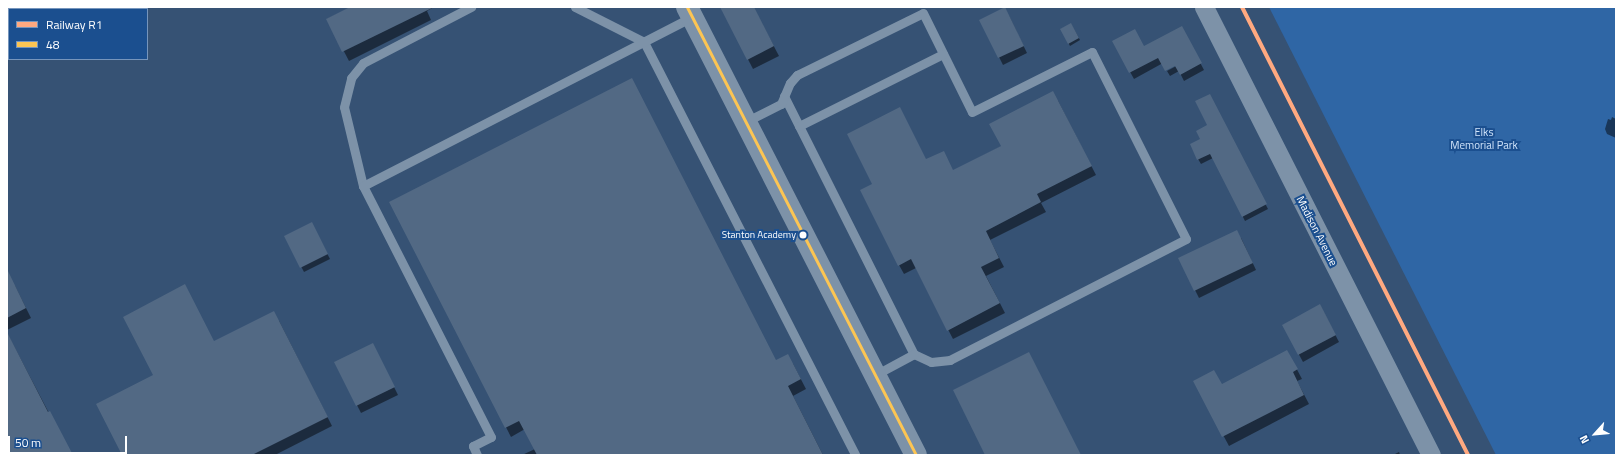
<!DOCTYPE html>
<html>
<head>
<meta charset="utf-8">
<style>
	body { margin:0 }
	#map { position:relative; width:1623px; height:462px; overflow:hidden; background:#365274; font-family:"Titillium Web",sans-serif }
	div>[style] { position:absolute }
	.green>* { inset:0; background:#2f66a5 }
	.shadow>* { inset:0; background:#0007 }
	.building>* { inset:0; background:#526984 }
	.service>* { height:9px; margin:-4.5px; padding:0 4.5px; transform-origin:4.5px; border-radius:4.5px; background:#7d92a8 }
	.minor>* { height:19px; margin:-9.5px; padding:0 9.5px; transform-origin:9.5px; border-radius:9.5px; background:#7d92a8 }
	.tertiary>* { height:22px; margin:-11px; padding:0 11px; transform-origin:11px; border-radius:11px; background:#7d92a8 }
	.bus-1>* { height:3px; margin:-1.5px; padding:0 1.5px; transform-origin:1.5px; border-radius:1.5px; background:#fcc553 }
	.rail-1>* { height:4px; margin:-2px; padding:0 2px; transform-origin:2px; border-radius:2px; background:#ffa980 }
	.dots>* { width:11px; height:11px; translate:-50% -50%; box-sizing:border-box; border:2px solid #1b4f8f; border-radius:50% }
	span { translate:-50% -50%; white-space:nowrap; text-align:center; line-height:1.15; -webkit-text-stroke:4px #1b4f8f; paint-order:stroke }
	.bus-label { font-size:10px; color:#fff }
	.right { translate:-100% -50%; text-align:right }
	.park-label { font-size:11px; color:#cfe3fa }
	.street-label { font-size:11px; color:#fff }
	.frame { position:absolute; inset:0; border:8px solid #fff; pointer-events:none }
	.legend { position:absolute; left:8px; top:8px; width:140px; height:52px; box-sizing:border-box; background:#1b4f8f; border:1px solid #7695bc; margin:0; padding:5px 7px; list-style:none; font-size:12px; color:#fff }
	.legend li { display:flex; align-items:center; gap:8px; height:20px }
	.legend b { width:20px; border:1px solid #7695bc }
	.north { position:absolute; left:1575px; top:414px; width:40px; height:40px; -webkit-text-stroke:3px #1b4f8f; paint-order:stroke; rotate:243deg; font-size:11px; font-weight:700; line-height:16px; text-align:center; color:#fff }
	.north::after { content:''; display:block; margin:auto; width:14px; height:18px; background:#fff; clip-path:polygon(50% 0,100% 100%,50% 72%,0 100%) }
	.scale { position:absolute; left:8px; top:436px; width:119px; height:18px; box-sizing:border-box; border:2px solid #fff; border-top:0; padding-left:5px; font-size:12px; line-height:14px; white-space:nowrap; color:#fff; -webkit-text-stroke:3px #1b4f8f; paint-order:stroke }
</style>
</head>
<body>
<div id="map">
	<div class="green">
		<div style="clip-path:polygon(1269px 7px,1616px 7px,1616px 455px,1496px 455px)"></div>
	</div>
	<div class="shadow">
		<div style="clip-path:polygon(352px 7px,434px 7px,427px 11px,431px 20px,349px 61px,327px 19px)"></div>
		<div style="clip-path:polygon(721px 7px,750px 7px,759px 18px,779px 56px,753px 69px)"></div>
		<div style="clip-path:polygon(1009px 16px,1027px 53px,1003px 65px,981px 21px)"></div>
		<div style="clip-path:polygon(1071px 24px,1080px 40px,1070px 46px,1061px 29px)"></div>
		<div style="clip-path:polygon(1185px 34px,1204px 70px,1184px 81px,1179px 71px,1170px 76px,1167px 71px,1180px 64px,1163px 63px,1134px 79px,1113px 41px,1144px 48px)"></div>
		<div style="clip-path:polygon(1212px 100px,1268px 209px,1245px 221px,1213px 158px,1201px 164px,1198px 159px,1201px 140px,1208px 126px)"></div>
		<div style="clip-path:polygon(1058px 101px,1096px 175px,1041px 203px,1046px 212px,990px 240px,1004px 267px,986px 276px,1005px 313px,953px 339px,916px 268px,904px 274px,899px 265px,927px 161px,953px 171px,1002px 146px)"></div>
		<div style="clip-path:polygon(1612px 117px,1616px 119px,1616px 138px,1607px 134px,1605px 129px,1608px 119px,1611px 120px)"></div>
		<div style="clip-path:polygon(391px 202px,776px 361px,793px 364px,806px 389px,793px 396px,823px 455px,522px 455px,535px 449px,525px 429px,511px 437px)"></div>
		<div style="clip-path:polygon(314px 228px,330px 259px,304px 272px,285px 236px)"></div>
		<div style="clip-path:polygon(1241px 238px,1256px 270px,1199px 298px,1179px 258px)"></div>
		<div style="clip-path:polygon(7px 278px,15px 286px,31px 318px,7px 330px)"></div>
		<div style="clip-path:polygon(1324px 313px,1339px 342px,1303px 362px,1283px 325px)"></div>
		<div style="clip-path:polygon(279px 321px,332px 426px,275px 455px,123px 455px,154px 375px,214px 342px)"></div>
		<div style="clip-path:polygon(7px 333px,71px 455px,7px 455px)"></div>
		<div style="clip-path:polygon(376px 351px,398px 395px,361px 413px,335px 362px)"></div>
		<div style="clip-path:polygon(1292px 360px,1302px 379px,1297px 381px,1309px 404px,1229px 446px,1194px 381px,1222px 385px)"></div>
		<div style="clip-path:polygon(1399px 452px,1400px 455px,1393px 455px)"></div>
	</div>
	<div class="building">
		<div style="clip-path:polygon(350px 7px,434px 7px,342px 52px,326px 19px)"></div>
		<div style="clip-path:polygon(720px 7px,754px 7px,774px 46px,747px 60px)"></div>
		<div style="clip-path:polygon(1005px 7px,1024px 46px,998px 58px,979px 20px)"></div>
		<div style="clip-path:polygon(1071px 23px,1079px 38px,1068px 44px,1060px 29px)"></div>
		<div style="clip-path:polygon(1182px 26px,1202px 63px,1180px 75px,1175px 66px,1165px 71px,1158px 58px,1129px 73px,1112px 41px,1135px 29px,1144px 46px)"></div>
		<div style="clip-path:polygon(632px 78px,776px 360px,788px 354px,801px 379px,788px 386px,823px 455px,537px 455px,519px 421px,505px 428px,389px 202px)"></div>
		<div style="clip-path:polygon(1053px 91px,1092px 166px,1037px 194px,1041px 202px,986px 231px,999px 258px,981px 267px,1000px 303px,947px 331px,911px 259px,898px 266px,860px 190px,872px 184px,847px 134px,900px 107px,926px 159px,944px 151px,953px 170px,1001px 146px,989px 124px)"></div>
		<div style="clip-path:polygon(1210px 94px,1267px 204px,1242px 217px,1210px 154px,1197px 160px,1190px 144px,1200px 139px,1196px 131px,1207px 125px,1195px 101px)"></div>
		<div style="clip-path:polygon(312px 222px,328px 254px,300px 268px,284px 236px)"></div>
		<div style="clip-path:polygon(1237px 230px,1253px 263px,1194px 291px,1178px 258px)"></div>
		<div style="clip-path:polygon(7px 269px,26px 308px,7px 318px)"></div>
		<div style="clip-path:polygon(185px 284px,214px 341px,274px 311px,328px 417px,252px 455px,122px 455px,96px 404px,153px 375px,123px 317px)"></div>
		<div style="clip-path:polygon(1320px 304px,1336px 335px,1298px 355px,1282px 325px)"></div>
		<div style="clip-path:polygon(7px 332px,48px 412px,50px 411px,73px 455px,7px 455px)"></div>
		<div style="clip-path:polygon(373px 343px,395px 387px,356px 406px,334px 362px)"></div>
		<div style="clip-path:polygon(1287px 350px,1298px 369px,1293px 372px,1304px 395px,1222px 437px,1193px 381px,1214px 370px,1222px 384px)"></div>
		<div style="clip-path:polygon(1029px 352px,1081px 455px,985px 455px,953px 390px)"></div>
	</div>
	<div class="service">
		<div style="left:575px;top:7px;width:77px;rotate:26.9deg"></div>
		<div style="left:644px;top:42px;width:464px;rotate:62.9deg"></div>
		<div style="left:784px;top:96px;width:289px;rotate:63.3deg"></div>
		<div style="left:745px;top:122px;width:40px;rotate:-26.6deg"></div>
		<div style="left:781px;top:104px;width:23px;rotate:-67deg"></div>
		<div style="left:790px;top:83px;width:11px;rotate:-49deg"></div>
		<div style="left:797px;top:75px;width:140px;rotate:-26.2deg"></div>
		<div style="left:923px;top:13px;width:110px;rotate:63.7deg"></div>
		<div style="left:972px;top:112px;width:134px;rotate:-26.6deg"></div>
		<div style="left:1092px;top:52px;width:209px;rotate:63.3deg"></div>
		<div style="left:1186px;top:239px;width:265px;rotate:152.9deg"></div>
		<div style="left:950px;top:360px;width:19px;rotate:174deg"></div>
		<div style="left:931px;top:362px;width:19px;rotate:-155deg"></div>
		<div style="left:914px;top:354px;width:44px;rotate:151.7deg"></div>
		<div style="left:799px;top:126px;width:161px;rotate:-26.6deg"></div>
		<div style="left:363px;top:186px;width:81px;rotate:-103.5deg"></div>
		<div style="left:344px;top:107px;width:30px;rotate:-76deg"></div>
		<div style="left:351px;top:78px;width:19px;rotate:-51deg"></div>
		<div style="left:363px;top:63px;width:122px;rotate:-27.4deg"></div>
		<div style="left:477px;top:455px;width:10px;rotate:-114deg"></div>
		<div style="left:473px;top:446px;width:20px;rotate:-27deg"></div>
		<div style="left:491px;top:437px;width:282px;rotate:-117deg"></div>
		<div style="left:363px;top:186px;width:370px;rotate:-27.2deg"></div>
	</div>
	<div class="minor">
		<div style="left:1204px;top:7px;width:502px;rotate:63.13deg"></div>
		<div style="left:86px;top:9px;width:4px;rotate:-27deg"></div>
		<div style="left:7px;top:49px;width:2px;rotate:-27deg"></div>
	</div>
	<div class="tertiary">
		<div style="left:687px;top:7px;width:503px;rotate:62.93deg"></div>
	</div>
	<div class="bus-1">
		<div style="left:687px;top:7px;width:503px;rotate:62.93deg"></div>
	</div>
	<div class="rail-1">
		<div style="left:1242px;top:7px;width:502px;rotate:63.23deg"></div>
	</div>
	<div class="dots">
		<div style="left:803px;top:235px;background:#fff"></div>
	</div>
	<div class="bus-label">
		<span class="right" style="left:796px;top:235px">Stanton Academy</span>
	</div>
	<div class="park-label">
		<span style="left:1484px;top:139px">Elks<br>Memorial Park</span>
	</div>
	<div class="street-label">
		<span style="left:1317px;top:231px;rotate:63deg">Madison Avenue</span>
	</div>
	<div class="frame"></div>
	<ul class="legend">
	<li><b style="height:5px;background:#ffa980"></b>Railway R1</li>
	<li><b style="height:5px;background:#fcc553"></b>48</li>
	</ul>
	<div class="north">N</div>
	<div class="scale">50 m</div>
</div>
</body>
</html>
